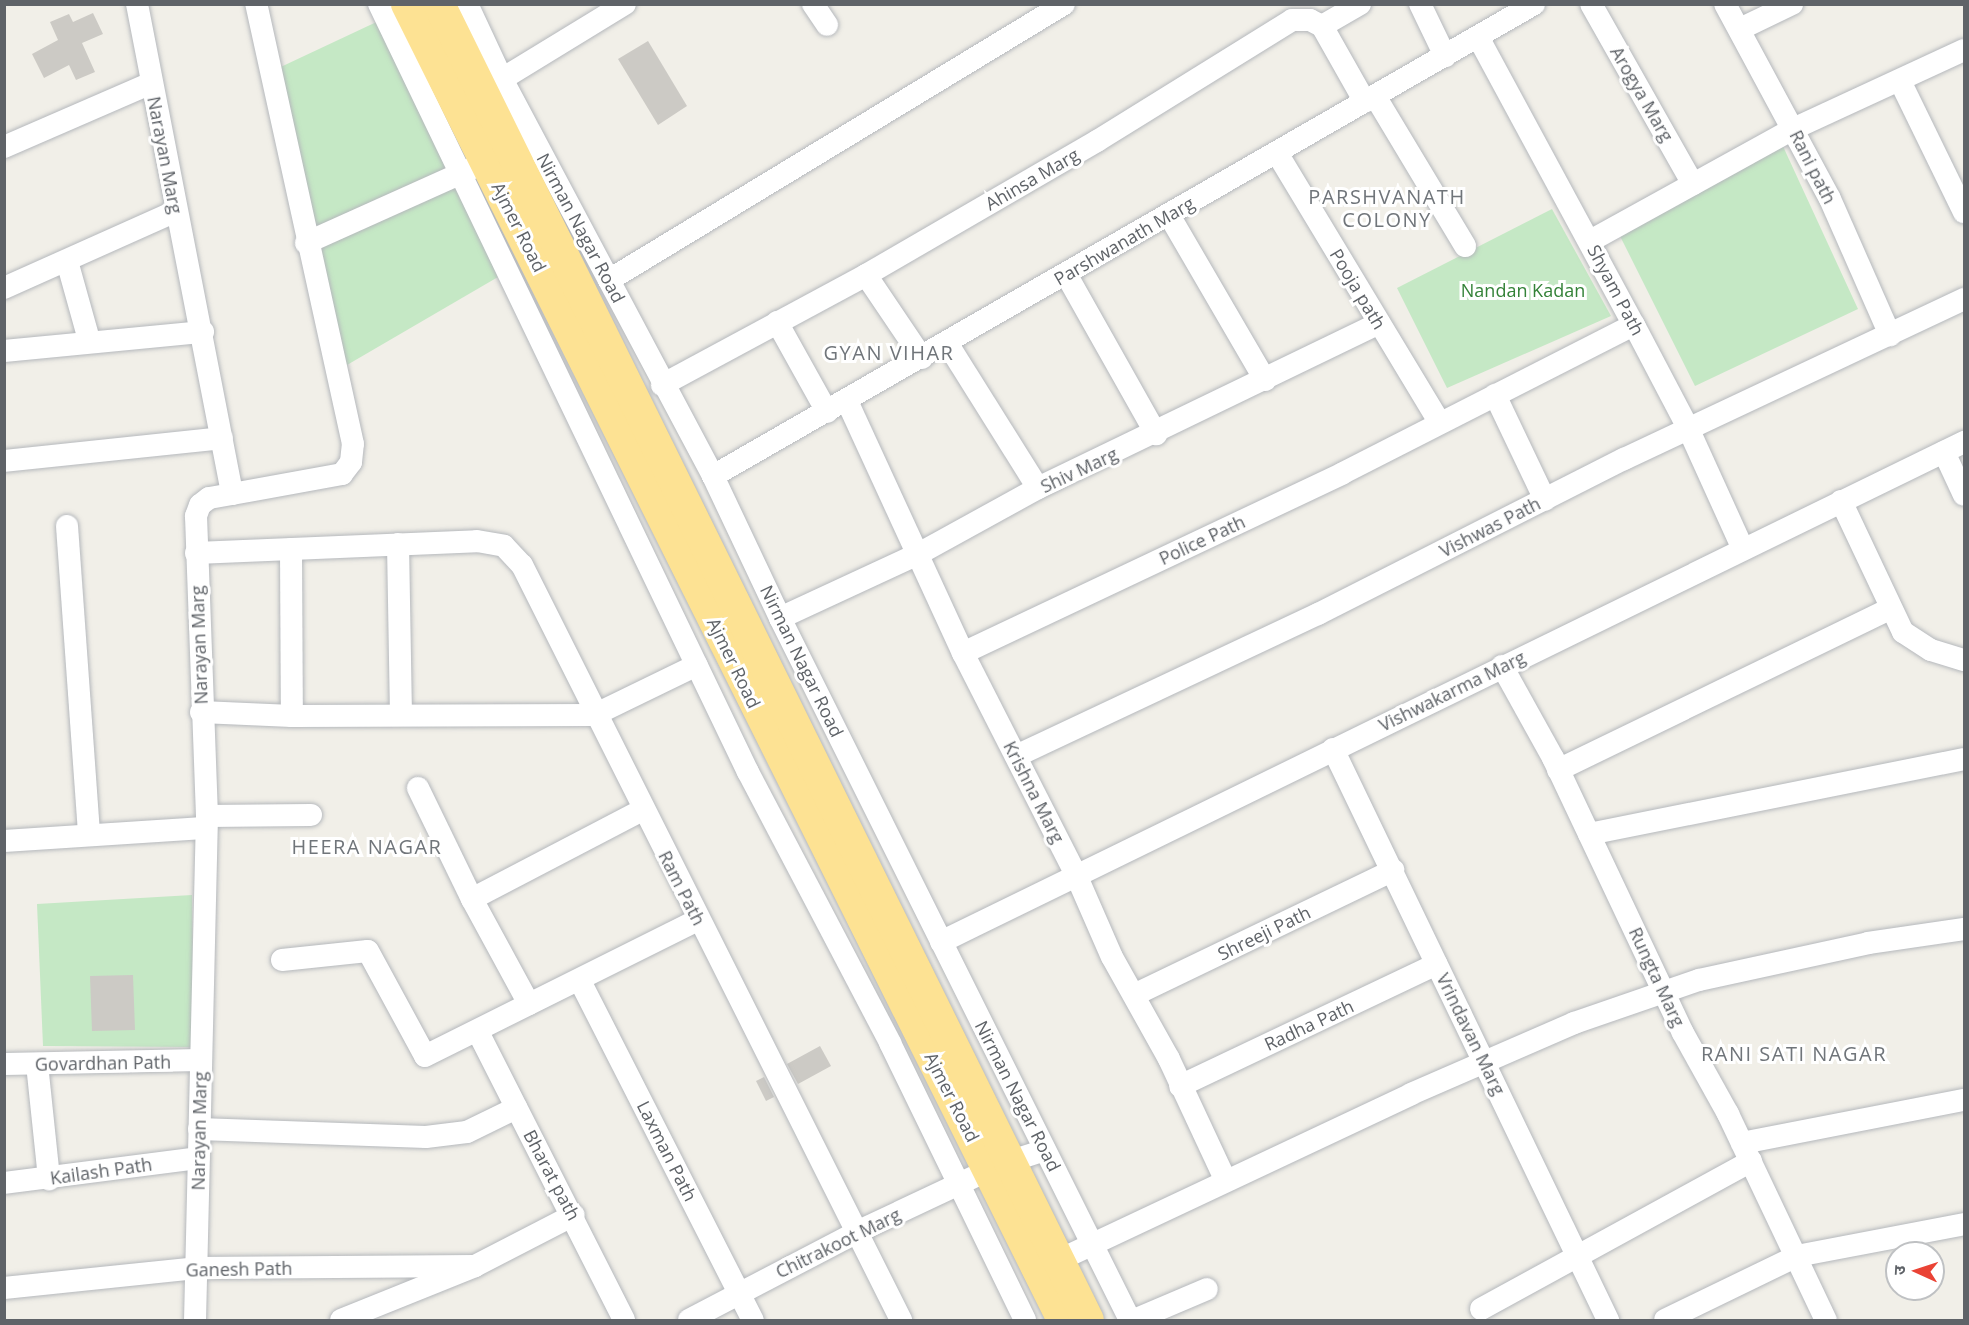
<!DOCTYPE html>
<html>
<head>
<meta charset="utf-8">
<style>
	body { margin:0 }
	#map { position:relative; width:1969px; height:1325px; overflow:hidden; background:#f1efe8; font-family:"Open Sans","Noto Sans Devanagari",sans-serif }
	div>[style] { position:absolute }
	.green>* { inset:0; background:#c5e8c5 }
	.building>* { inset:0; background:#cccac5 }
	.roads { filter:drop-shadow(0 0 2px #b5b8bc) drop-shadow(0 0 2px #b5b8bc) }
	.minor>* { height:22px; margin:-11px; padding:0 11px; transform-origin:11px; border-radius:11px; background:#fff }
	.highway>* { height:32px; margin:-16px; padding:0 16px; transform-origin:16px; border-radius:16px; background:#fde293 }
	span { translate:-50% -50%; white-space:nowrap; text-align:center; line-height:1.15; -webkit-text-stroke:6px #fff; paint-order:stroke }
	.street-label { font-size:18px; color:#5f6368 }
	.park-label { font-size:18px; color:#348238 }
	.neighbourhood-label { font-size:20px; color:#70757a; letter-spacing:1.5px }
	.frame { position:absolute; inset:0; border:6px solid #5f6368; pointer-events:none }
	.north { position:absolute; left:1885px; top:1241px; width:60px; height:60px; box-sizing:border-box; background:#fff; border:2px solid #bfc1c3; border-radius:50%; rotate:273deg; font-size:16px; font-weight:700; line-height:24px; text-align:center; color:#5f6368 }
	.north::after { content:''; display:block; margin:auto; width:21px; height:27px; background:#ea4335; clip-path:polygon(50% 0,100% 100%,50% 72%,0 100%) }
</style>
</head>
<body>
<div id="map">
	<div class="green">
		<div style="clip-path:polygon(385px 18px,498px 277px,335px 372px,270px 72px)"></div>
		<div style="clip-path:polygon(1781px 142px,1858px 309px,1695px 386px,1618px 232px)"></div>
		<div style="clip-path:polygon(1552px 209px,1611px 316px,1447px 388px,1397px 288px)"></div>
		<div style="clip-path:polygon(192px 895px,194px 1047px,43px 1046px,37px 904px)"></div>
	</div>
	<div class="building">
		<div style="clip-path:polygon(93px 13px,103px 34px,82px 43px,95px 72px,76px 80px,69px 65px,44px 78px,32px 54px,58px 40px,50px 22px,69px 14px,73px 22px)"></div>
		<div style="clip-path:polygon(648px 41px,687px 106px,658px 125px,618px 59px)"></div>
		<div style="clip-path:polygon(133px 975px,135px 1030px,92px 1031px,90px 976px)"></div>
		<div style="clip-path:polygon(820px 1046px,831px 1066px,798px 1084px,787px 1064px)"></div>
		<div style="clip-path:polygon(764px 1077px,774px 1097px,766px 1101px,756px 1081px)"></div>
	</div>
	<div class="roads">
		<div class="minor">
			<div style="left:137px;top:4px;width:499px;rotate:79deg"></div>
			<div style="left:232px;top:494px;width:23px;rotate:170deg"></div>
			<div style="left:209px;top:498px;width:11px;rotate:142deg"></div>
			<div style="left:200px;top:505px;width:12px;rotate:110deg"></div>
			<div style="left:196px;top:516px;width:300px;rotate:87.9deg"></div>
			<div style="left:207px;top:816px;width:504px;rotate:91.36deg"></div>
			<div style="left:379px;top:4px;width:852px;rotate:64.34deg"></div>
			<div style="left:748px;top:772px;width:306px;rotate:62.3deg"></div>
			<div style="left:890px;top:1043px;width:308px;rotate:64deg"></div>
			<div style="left:467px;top:4px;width:83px;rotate:65deg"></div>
			<div style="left:502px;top:79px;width:450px;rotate:62deg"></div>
			<div style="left:713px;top:476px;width:157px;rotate:64.7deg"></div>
			<div style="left:780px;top:618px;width:784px;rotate:63.5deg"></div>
			<div style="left:813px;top:4px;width:25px;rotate:56deg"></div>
			<div style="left:1420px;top:4px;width:58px;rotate:64.3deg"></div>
			<div style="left:1591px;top:4px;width:207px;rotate:60.5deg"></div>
			<div style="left:1725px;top:4px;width:221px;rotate:61.7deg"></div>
			<div style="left:1830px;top:199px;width:149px;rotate:66.2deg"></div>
			<div style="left:1322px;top:26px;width:44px;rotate:-30.1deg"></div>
			<div style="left:1740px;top:29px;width:58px;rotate:-25.7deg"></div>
			<div style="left:1478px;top:37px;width:328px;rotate:61.6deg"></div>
			<div style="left:1634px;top:325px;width:116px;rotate:62.3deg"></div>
			<div style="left:1688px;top:428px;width:133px;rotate:65.6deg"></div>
			<div style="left:502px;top:79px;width:144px;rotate:-31.4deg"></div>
			<div style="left:1900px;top:81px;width:146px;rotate:64deg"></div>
			<div style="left:1375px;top:96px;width:175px;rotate:59deg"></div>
			<div style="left:4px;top:147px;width:160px;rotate:-23.5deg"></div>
			<div style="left:1277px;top:153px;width:315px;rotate:58.9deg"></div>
			<div style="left:1169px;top:215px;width:191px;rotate:59.8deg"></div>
			<div style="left:1590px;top:241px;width:232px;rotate:-28.9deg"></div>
			<div style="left:1793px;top:129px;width:188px;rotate:-24.8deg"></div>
			<div style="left:306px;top:243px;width:181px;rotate:-24.2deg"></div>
			<div style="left:67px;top:261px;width:82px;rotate:74.4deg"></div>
			<div style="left:1066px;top:274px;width:184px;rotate:60.6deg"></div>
			<div style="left:866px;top:275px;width:100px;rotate:56deg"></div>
			<div style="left:609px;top:280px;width:532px;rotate:-31.24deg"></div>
			<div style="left:4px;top:288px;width:188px;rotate:-24.1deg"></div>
			<div style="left:777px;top:322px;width:103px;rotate:60.9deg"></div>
			<div style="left:947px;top:343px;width:171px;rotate:57.9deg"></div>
			<div style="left:4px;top:351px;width:200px;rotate:-5.5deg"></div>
			<div style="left:662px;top:385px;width:232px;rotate:-28.3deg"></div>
			<div style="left:866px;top:275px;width:267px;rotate:-30.1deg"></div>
			<div style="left:1097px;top:141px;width:229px;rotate:-31.8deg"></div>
			<div style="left:1292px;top:20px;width:18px"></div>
			<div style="left:1310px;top:20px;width:13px;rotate:27deg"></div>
			<div style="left:1322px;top:26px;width:87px;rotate:60.5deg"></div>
			<div style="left:1495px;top:395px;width:116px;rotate:64.5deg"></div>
			<div style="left:847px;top:401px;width:277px;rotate:65.3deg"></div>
			<div style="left:963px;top:653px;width:251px;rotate:63deg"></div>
			<div style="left:1077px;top:877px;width:87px;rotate:66.4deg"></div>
			<div style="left:1112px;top:957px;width:117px;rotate:60.8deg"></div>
			<div style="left:1169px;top:1059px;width:132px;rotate:65deg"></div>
			<div style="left:1944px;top:452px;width:47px;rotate:65.1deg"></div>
			<div style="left:4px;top:461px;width:219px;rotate:-6deg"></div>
			<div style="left:713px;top:476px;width:947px;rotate:-29.89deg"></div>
			<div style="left:232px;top:494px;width:112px;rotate:-10.3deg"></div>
			<div style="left:342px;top:474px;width:15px;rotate:-53deg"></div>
			<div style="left:351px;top:462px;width:18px;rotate:-84deg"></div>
			<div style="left:353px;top:444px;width:451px;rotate:-102.4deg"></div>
			<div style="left:1841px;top:501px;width:145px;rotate:64.7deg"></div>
			<div style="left:1903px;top:632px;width:33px;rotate:33deg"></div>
			<div style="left:1931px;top:650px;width:34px;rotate:17deg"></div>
			<div style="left:67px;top:526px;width:309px;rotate:85.9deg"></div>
			<div style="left:398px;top:544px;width:171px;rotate:89deg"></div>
			<div style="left:291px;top:549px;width:167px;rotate:89.7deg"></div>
			<div style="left:196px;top:553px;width:281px;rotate:-2.4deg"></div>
			<div style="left:477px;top:541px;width:27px;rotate:10deg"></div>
			<div style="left:504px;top:546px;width:26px;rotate:47deg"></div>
			<div style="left:522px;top:565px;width:845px;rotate:63.34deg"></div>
			<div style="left:780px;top:618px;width:154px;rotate:-24.9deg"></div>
			<div style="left:920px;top:553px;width:135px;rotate:-28.8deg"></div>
			<div style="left:1038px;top:488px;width:379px;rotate:-25.8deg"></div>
			<div style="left:963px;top:653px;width:420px;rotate:-25.3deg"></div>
			<div style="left:1343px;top:473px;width:326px;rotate:-27deg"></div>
			<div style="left:1502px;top:666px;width:105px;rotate:61deg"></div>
			<div style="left:1553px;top:758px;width:304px;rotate:64.7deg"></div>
			<div style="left:1683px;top:1033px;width:93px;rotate:60.9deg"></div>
			<div style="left:1728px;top:1114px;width:228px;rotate:64.6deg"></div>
			<div style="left:201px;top:712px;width:91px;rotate:2.5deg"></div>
			<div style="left:292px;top:716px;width:302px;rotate:-0.2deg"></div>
			<div style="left:594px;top:715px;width:114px;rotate:-25.9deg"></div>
			<div style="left:1333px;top:749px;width:634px;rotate:64.28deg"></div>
			<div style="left:1016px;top:756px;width:334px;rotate:-25.2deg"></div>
			<div style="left:1318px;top:614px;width:343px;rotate:-26.9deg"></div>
			<div style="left:1624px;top:459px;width:376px;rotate:-25.2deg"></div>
			<div style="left:1558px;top:770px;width:370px;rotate:-25.9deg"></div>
			<div style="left:418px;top:788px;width:123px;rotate:64.1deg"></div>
			<div style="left:207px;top:816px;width:104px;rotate:-0.6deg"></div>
			<div style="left:1589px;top:834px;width:382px;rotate:-11.3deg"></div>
			<div style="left:4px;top:841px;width:200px;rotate:-3.7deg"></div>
			<div style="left:941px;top:942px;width:1139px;rotate:-26.05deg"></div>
			<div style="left:282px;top:960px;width:86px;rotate:-6deg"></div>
			<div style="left:368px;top:951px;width:119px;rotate:61.5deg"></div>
			<div style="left:425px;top:1056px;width:305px;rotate:-26.5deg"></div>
			<div style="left:580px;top:981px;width:381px;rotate:63deg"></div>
			<div style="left:1134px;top:995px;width:288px;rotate:-25.7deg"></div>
			<div style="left:529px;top:1004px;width:119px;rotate:-118.5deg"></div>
			<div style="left:472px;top:899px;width:192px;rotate:-27.6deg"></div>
			<div style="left:478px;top:1032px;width:323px;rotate:63.1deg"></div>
			<div style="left:4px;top:1064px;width:197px;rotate:-1.2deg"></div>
			<div style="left:37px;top:1064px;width:116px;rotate:84deg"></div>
			<div style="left:1180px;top:1086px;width:284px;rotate:-25.4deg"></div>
			<div style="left:199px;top:1129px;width:227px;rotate:2deg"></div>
			<div style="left:426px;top:1137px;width:41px;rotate:-7deg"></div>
			<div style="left:467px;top:1132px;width:55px;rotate:-26.1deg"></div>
			<div style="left:1742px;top:1143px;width:226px;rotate:-11deg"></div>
			<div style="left:4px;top:1183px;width:196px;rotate:-7.3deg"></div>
			<div style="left:1059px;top:1260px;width:389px;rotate:-25.2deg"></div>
			<div style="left:1411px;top:1094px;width:178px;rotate:-23.5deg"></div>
			<div style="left:1574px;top:1023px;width:132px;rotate:-19deg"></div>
			<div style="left:1699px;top:980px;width:173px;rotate:-12.3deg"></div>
			<div style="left:1868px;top:943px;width:97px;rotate:-8.3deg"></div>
			<div style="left:4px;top:1288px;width:193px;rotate:-5.9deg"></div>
			<div style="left:196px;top:1268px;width:279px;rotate:-0.4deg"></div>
			<div style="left:1481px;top:1309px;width:308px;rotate:-28.7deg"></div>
			<div style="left:341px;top:1320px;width:144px;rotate:-21.9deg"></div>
			<div style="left:475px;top:1266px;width:111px;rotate:-27.3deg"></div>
			<div style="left:689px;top:1320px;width:192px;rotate:-27.6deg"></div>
			<div style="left:859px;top:1231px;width:155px;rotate:-25.2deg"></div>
			<div style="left:999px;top:1165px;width:48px;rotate:-18.1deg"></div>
			<div style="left:1134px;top:1320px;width:79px;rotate:-23deg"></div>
			<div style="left:1665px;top:1320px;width:147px;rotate:-25.9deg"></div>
			<div style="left:1797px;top:1256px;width:170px;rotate:-10.8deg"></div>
		</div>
		<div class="highway">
			<div style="left:407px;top:4px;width:1470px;rotate:63.5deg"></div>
			<div style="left:439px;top:4px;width:1467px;rotate:63.75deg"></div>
		</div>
	</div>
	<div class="street-label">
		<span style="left:1642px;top:94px;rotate:60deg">Arogya Marg</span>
		<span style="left:165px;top:155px;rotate:79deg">Narayan Marg</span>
		<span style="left:1813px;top:167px;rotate:63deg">Rani path</span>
		<span style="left:1032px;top:179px;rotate:-30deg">Ahinsa Marg</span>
		<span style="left:519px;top:227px;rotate:63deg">Ajmer Road</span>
		<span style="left:581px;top:228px;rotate:62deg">Nirman Nagar Road</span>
		<span style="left:1124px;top:241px;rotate:-30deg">Parshwanath Marg</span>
		<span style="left:1358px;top:289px;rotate:59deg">Pooja path</span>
		<span style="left:1616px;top:290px;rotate:62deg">Shyam Path</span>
		<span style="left:1079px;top:470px;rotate:-25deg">Shiv Marg</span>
		<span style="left:1490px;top:527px;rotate:-27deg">Vishwas Path</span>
		<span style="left:1202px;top:540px;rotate:-25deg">Police Path</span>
		<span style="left:199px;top:645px;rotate:-92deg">Narayan Marg</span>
		<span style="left:802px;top:661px;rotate:64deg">Nirman Nagar Road</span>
		<span style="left:734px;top:663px;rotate:64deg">Ajmer Road</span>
		<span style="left:1452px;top:691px;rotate:-26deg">Vishwakarma Marg</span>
		<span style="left:1034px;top:792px;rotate:63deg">Krishna Marg</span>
		<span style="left:682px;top:888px;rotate:63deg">Ram Path</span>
		<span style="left:1264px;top:933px;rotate:-26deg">Shreeji Path</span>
		<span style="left:1657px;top:977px;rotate:65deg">Rungta Marg</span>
		<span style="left:1309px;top:1025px;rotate:-25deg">Radha Path</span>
		<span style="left:1471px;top:1034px;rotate:64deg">Vrindavan Marg</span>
		<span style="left:103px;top:1063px;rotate:-1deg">Govardhan Path</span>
		<span style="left:1018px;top:1096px;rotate:63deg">Nirman Nagar Road</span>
		<span style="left:952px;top:1097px;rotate:63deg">Ajmer Road</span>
		<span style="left:199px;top:1131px;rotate:-89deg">Narayan Marg</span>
		<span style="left:667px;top:1151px;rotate:63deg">Laxman Path</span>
		<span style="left:101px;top:1171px;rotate:-8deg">Kailash Path</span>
		<span style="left:552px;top:1175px;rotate:62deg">Bharat path</span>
		<span style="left:838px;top:1243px;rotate:-26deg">Chitrakoot Marg</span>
		<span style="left:239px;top:1269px;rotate:-1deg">Ganesh Path</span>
	</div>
	<div class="park-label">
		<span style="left:1523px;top:290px">Nandan Kadan</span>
	</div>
	<div class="neighbourhood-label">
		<span style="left:1387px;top:208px">PARSHVANATH<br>COLONY</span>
		<span style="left:889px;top:352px">GYAN VIHAR</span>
		<span style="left:367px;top:846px">HEERA NAGAR</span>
		<span style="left:1794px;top:1053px">RANI SATI NAGAR</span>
	</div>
	<div class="frame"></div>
	<div class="north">उ</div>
</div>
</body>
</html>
